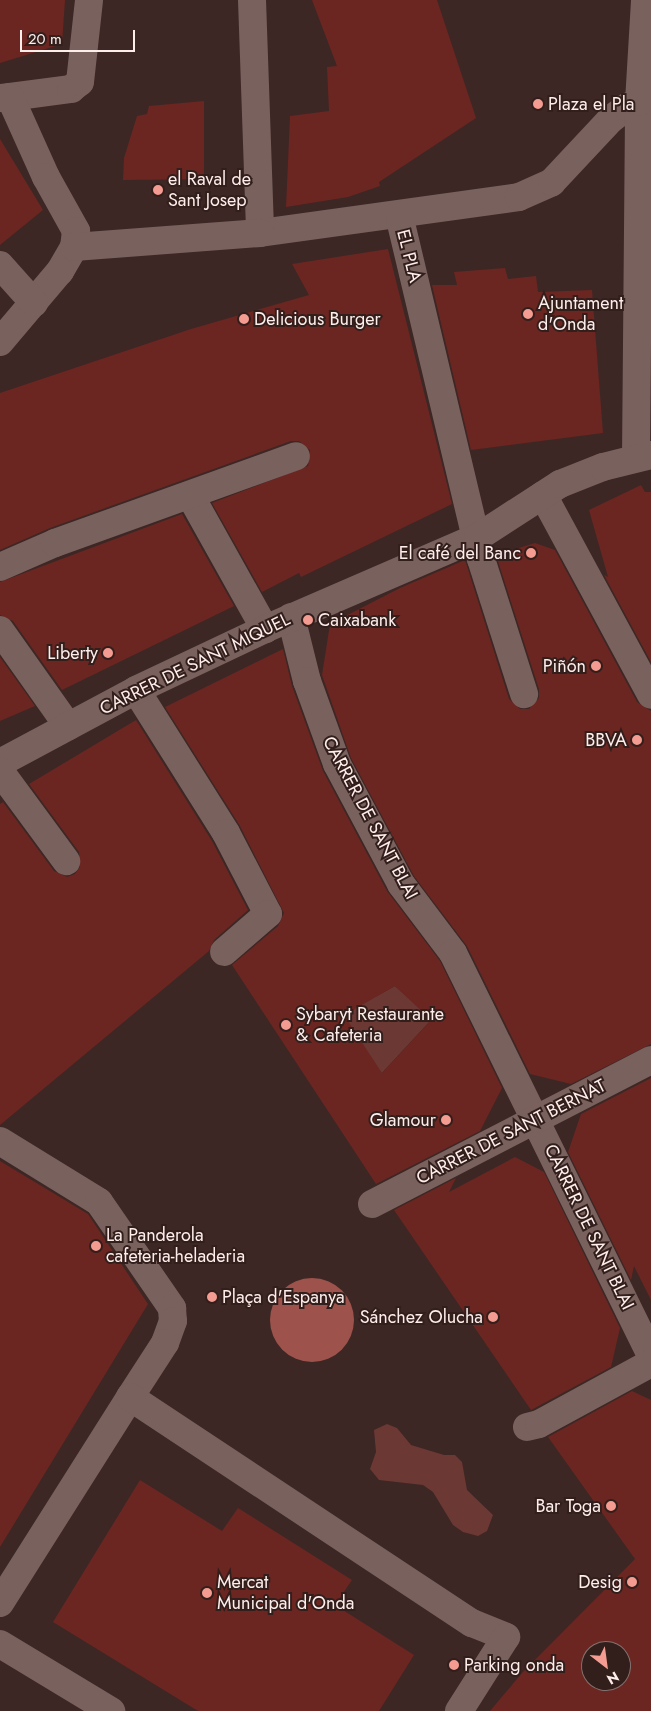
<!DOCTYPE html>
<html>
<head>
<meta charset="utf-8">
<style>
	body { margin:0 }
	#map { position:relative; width:651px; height:1711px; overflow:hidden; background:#3c2725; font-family:Jost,sans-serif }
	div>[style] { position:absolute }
	.green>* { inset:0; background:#6b3833 }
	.water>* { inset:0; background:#9d534c }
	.round { border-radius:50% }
	.building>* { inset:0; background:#6b2621 }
	.street>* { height:28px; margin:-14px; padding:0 14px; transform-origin:14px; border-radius:14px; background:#79615e }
	.dots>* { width:14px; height:14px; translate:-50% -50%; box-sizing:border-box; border:2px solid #321e1b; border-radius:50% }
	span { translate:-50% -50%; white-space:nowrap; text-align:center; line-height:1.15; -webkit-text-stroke:4px #321e1b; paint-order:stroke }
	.poi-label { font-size:18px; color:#fdeeec }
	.left { translate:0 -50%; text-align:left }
	.right { translate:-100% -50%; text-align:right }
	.street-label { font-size:18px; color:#fdeeec }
	.north { position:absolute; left:581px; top:1641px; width:50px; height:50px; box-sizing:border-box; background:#321e1b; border:1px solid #83716f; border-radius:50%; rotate:150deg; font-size:14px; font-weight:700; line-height:20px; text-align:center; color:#fdeeec }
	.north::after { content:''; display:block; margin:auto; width:18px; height:22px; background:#f59c92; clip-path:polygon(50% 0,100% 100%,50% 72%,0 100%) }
	.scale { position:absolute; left:20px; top:30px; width:115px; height:22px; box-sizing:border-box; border:2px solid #fdeeec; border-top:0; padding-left:6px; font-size:15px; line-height:18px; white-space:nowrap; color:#fdeeec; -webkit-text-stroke:4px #321e1b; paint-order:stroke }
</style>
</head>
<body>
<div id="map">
	<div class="green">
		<div style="clip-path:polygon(322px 981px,355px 1008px,395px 986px,432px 1019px,381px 1074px)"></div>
		<div style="clip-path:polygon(387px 1424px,397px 1428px,411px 1445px,444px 1455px,455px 1455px,462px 1462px,467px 1490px,493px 1515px,487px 1531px,478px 1536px,463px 1532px,453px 1525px,433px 1492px,423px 1485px,379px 1480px,370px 1469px,376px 1452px,374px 1430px)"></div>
	</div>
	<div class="water">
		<div class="round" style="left:270px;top:1278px;width:84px;height:84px"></div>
	</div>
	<div class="building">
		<div style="clip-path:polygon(0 0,65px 0,62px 44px,0 63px)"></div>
		<div style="clip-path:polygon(312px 0,437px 0,476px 118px,379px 182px,380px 186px,348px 197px,286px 207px,290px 116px,329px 111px,327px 67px,337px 66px)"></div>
		<div style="clip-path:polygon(204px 101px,204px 179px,123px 180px,124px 158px,137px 116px,147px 114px,149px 106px)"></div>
		<div style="clip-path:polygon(0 139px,43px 210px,0 245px)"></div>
		<div style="clip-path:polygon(388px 249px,452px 504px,301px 577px,299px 573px,262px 592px,212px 503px,308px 466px,310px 450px,299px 441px,291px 441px,50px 528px,0 550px,0 393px,191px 329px,309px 295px,292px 264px)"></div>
		<div style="clip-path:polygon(505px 268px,508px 279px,536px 276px,538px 292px,592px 290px,603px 433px,471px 450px,432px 285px,457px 285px,454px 272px)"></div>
		<div style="clip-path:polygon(641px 485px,645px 492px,651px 492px,651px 662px,604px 575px,608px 577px,589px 510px)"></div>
		<div style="clip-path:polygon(182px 514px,234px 606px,62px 690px,13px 621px,0 615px,0 582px)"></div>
		<div style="clip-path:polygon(535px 543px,555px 550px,637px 702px,651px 711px,651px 1044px,571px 1084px,530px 1074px,467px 946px,414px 876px,351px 758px,322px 675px,330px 624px,400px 588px,465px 560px,509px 699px,520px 709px,529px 709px,539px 698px,539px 689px,496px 555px)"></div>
		<div style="clip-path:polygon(evenodd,283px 649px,292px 686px,323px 771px,387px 891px,440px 961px,502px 1088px,480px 1131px,376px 1184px,232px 965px,278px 926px,284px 913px,240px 826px,165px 707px,283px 649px,395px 986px,431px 1020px,382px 1073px,344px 1015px,395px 986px)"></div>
		<div style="clip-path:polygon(0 657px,35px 706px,0 721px)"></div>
		<div style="clip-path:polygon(136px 720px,212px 841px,248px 910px,214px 940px,209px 951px,0 1125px,0 804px,3px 802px,54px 871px,67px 877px,75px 874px,80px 867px,79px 852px,29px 784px)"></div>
		<div style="clip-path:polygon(651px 1078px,651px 1300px,634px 1266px,631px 1280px,568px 1152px,581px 1114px)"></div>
		<div style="clip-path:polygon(515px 1157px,544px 1172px,620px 1328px,611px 1367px,531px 1410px,394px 1210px,456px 1178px,449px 1192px)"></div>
		<div style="clip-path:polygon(0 1161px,88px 1214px,148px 1304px,0 1547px)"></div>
		<div style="clip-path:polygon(evenodd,632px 1391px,651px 1400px,651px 1711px,490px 1711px,522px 1673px,635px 1559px,548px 1437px,632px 1391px,591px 1651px,621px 1651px,621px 1681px,591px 1681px,591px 1651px)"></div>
		<div style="clip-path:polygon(140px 1480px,222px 1531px,238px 1508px,352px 1580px,335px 1605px,414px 1655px,379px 1711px,198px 1711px,53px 1622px)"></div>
	</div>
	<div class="street">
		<div style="left:252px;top:0;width:233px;rotate:88deg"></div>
		<div style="left:260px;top:233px;width:261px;rotate:-7.9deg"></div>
		<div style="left:519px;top:197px;width:36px;rotate:-24deg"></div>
		<div style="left:552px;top:182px;width:86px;rotate:-46.9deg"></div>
		<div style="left:611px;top:119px;width:20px;rotate:-37deg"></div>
		<div style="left:627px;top:107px;width:13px;rotate:-23deg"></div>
		<div style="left:639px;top:102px;width:12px"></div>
		<div style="left:10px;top:97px;width:62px;rotate:-7.5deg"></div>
		<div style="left:71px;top:89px;width:11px;rotate:-38deg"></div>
		<div style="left:80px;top:82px;width:82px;rotate:-83.7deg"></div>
		<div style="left:0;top:98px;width:10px;rotate:-6deg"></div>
		<div style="left:10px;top:97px;width:88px;rotate:65.8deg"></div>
		<div style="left:46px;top:177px;width:62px;rotate:60.9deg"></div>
		<div style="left:76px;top:231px;width:16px;rotate:97deg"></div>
		<div style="left:74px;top:247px;width:28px;rotate:120deg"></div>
		<div style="left:60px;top:271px;width:93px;rotate:130.2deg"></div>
		<div style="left:399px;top:215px;width:354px;rotate:76.6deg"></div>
		<div style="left:481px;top:559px;width:142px;rotate:72.3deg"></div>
		<div style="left:74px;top:247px;width:187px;rotate:-4.3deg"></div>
		<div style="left:0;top:265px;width:51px;rotate:48.2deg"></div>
		<div style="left:636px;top:458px;width:356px;rotate:-89.5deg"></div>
		<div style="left:639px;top:102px;width:102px;rotate:-86.6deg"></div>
		<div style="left:190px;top:495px;width:154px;rotate:60.8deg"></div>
		<div style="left:543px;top:495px;width:227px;rotate:61.6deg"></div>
		<div style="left:0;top:567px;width:60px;rotate:-23.6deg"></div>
		<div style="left:55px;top:543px;width:256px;rotate:-19.8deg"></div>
		<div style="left:291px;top:617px;width:66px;rotate:76deg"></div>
		<div style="left:307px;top:681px;width:88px;rotate:70.1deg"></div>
		<div style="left:337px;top:764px;width:136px;rotate:61.9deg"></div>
		<div style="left:401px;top:884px;width:86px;rotate:53deg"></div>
		<div style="left:453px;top:953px;width:448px;rotate:63.8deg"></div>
		<div style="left:0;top:630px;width:118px;rotate:54.7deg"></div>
		<div style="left:136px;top:690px;width:169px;rotate:57.8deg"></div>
		<div style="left:226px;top:833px;width:91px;rotate:62.6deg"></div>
		<div style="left:268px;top:914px;width:58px;rotate:139.2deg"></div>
		<div style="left:0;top:763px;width:154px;rotate:-28.2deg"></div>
		<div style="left:136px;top:690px;width:143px;rotate:-25.3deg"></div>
		<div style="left:265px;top:629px;width:232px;rotate:-23.4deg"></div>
		<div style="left:478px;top:537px;width:98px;rotate:-32.9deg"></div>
		<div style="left:560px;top:484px;width:46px;rotate:-21.6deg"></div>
		<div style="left:603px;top:467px;width:49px;rotate:-14deg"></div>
		<div style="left:0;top:771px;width:112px;rotate:53.7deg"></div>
		<div style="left:0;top:1141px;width:116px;rotate:31.6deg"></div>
		<div style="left:99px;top:1202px;width:129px;rotate:55.4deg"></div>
		<div style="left:172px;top:1308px;width:13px;rotate:86deg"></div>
		<div style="left:173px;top:1321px;width:23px;rotate:110deg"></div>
		<div style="left:165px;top:1343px;width:64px;rotate:122.9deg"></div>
		<div style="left:372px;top:1204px;width:314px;rotate:-27.3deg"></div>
		<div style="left:527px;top:1427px;width:12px;rotate:-14deg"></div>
		<div style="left:539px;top:1424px;width:128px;rotate:-28.6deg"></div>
		<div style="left:0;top:1603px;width:244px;rotate:-57.7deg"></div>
		<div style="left:130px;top:1397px;width:410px;rotate:33.5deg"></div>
		<div style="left:472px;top:1623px;width:37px;rotate:22deg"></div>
		<div style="left:506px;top:1637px;width:88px;rotate:122.4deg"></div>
		<div style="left:0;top:1644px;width:130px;rotate:31.1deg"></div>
	</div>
	<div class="dots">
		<div style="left:538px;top:104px;background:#f59c92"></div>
		<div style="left:158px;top:190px;background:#f59c92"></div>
		<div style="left:528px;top:314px;background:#f59c92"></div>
		<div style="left:244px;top:319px;background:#f59c92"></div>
		<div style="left:531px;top:553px;background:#f59c92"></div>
		<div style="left:308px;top:620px;background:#f59c92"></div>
		<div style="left:108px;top:653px;background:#f59c92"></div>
		<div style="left:596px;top:666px;background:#f59c92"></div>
		<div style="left:637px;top:740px;background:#f59c92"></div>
		<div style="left:286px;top:1025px;background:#f59c92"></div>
		<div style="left:446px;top:1120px;background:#f59c92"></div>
		<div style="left:96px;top:1246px;background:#f59c92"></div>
		<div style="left:212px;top:1297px;background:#f59c92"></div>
		<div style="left:493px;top:1317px;background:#f59c92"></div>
		<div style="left:611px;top:1506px;background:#f59c92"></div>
		<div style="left:632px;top:1582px;background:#f59c92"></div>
		<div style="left:207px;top:1593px;background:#f59c92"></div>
		<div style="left:454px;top:1665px;background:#f59c92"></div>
	</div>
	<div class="poi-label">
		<span class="left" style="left:548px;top:104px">Plaza el Pla</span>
		<span class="left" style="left:168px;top:190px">el Raval de<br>Sant Josep</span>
		<span class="left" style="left:538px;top:314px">Ajuntament<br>d'Onda</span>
		<span class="left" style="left:254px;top:319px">Delicious Burger</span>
		<span class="right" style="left:521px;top:553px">El café del Banc</span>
		<span class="left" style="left:318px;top:620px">Caixabank</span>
		<span class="right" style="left:98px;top:653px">Liberty</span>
		<span class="right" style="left:586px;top:666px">Piñón</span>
		<span class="right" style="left:627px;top:740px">BBVA</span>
		<span class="left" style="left:296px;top:1025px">Sybaryt Restaurante<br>&amp; Cafeteria</span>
		<span class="right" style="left:436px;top:1120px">Glamour</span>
		<span class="left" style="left:106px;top:1246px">La Panderola<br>cafeteria-heladeria</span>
		<span class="left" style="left:222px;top:1297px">Plaça d'Espanya</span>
		<span class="right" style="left:483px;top:1317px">Sánchez Olucha</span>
		<span class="right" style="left:601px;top:1506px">Bar Toga</span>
		<span class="right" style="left:622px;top:1582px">Desig</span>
		<span class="left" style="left:217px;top:1593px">Mercat<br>Municipal d'Onda</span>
		<span class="left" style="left:464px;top:1665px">Parking onda</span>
	</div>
	<div class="street-label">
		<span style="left:409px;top:256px;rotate:76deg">EL PLA</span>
		<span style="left:195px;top:664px;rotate:-26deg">CARRER DE SANT MIQUEL</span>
		<span style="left:370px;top:818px;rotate:62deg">CARRER DE SANT BLAI</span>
		<span style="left:511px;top:1132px;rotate:-27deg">CARRER DE SANT BERNAT</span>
		<span style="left:589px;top:1227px;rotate:64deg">CARRER DE SANT BLAI</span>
	</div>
	<div class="north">N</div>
	<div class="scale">20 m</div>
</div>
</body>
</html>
